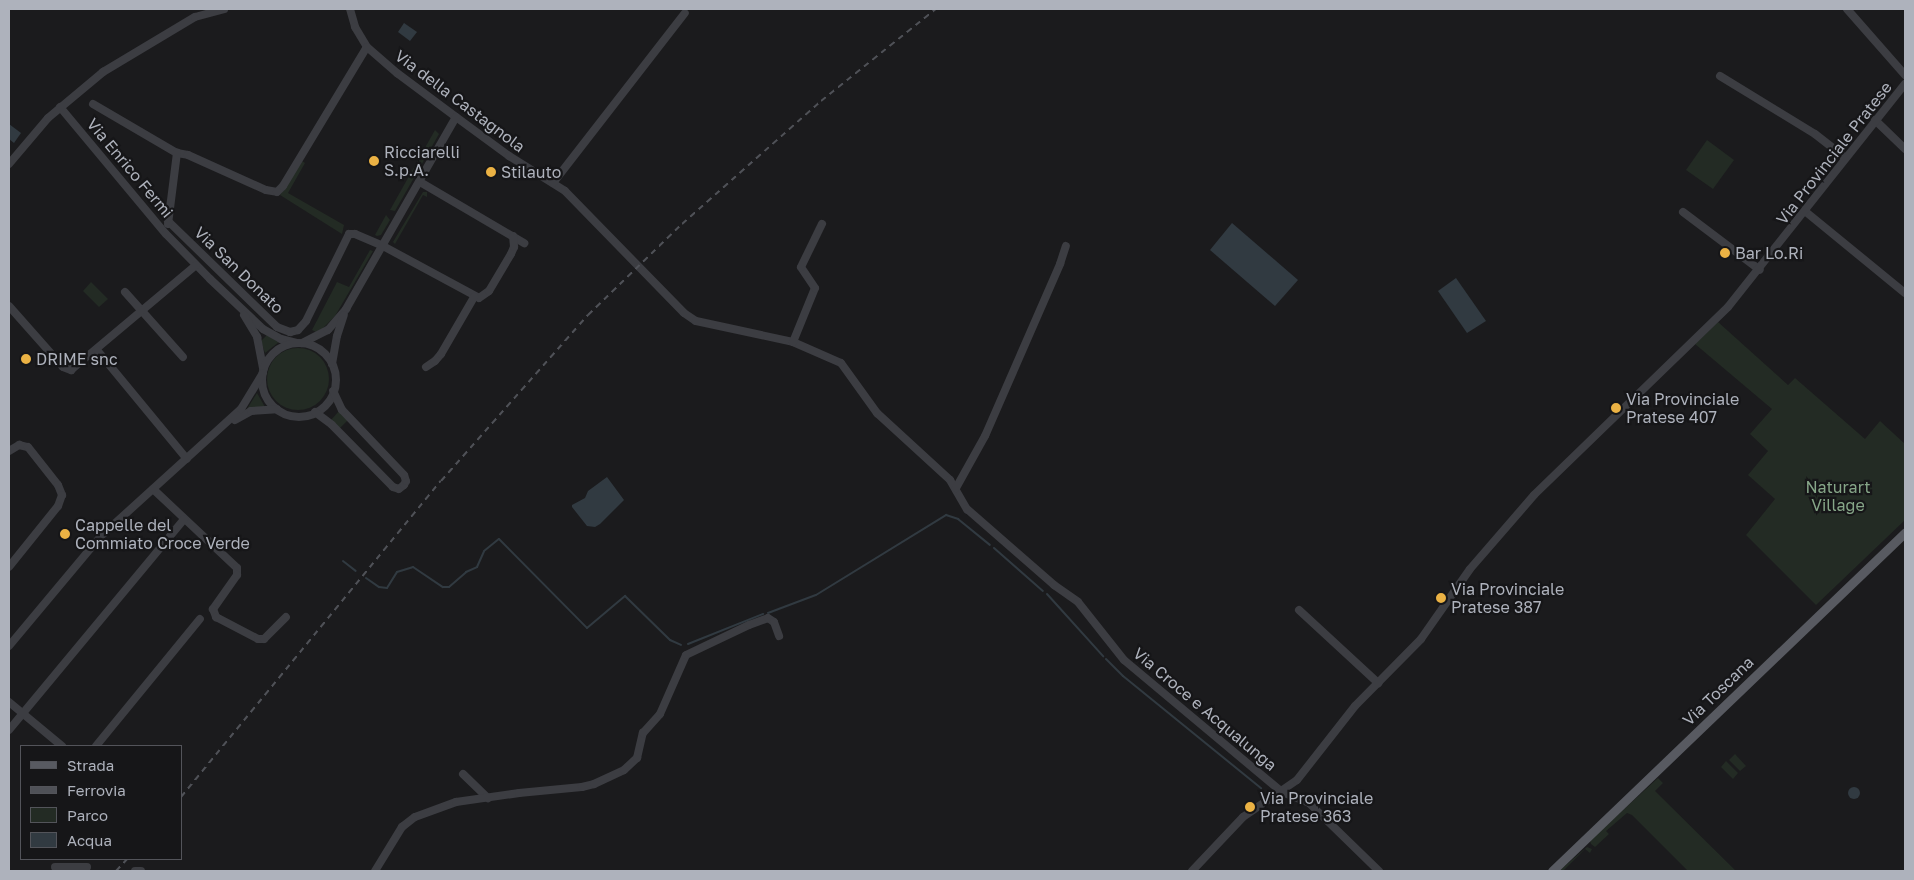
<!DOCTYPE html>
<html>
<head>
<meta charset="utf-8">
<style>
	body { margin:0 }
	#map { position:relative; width:1914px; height:880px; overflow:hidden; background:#1b1b1d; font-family:"Golos Text",sans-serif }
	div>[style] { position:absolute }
	.green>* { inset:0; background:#232b24 }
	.round { border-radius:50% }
	.water>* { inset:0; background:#313a41 }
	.stream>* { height:2px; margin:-1px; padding:0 1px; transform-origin:1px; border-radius:1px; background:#313a41 }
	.minor>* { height:8px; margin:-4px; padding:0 4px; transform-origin:4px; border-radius:4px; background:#3c3d42 }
	.minor>.ring { margin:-4px; padding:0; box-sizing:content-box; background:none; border:8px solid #3c3d42; border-radius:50% }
	.major>* { height:9px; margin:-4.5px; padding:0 4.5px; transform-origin:4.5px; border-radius:4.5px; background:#585a61 }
	.rail>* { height:2px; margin-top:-1px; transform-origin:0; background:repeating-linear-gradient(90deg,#4f5157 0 6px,transparent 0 11px) }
	.dots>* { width:14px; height:14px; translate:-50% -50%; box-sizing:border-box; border:2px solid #161618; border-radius:50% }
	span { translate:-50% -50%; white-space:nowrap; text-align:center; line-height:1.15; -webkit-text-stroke:4.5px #161618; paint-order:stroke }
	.street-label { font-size:16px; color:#aeb2bc }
	.poi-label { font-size:16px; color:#aeb2bc }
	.left { translate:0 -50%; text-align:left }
	.park-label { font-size:16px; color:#86a688 }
	.frame { position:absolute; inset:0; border:10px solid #aeb2bc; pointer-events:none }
	.legend { position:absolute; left:20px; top:745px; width:162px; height:115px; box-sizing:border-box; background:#161618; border:1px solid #53545a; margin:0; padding:6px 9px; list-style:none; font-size:15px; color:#aeb2bc }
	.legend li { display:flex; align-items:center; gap:10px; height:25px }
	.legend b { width:25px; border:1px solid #53545a }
</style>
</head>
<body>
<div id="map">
	<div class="green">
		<div style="clip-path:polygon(435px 130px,439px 134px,395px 211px,390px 210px)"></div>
		<div style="clip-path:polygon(1707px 140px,1734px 160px,1713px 189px,1686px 170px)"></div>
		<div style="clip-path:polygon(302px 161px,305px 163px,288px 193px,344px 225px,342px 234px,280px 195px)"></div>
		<div style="clip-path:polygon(423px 192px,427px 192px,427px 197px,423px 195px,395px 244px,393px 242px)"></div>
		<div style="clip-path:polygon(386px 215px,390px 220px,381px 235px,377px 236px,375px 235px)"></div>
		<div style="clip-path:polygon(370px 250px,373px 251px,335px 316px,322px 329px,316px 332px,312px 330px,337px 282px,349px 287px)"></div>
		<div style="clip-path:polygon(91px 282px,108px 299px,99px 307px,83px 291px)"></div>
		<div style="clip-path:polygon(1718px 322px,1788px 385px,1795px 378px,1865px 439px,1880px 421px,1905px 444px,1905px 520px,1816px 605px,1746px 535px,1775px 499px,1748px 475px,1768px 451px,1750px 434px,1772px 409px,1695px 344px)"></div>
		<div style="clip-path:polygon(267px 335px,279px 342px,265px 353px,261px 341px)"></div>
		<div class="round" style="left:267px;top:348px;width:62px;height:62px"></div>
		<div style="clip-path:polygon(257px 393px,265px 407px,247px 409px)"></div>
		<div style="clip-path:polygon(339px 411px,348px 420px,339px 429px,331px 420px)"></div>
		<div style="clip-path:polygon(1735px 754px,1746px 766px,1740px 771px,1729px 760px)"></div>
		<div style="clip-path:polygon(1726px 761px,1738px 773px,1733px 779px,1721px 767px)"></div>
		<div style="clip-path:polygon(1658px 778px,1663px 783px,1655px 791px,1736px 871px,1688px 871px,1632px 815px,1627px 813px,1606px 831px,1609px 834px,1595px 847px,1591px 844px,1590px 841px,1597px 834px)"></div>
		<div style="clip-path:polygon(1587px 847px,1592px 849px,1590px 853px,1585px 849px,1563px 871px,1559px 871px)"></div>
	</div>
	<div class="water">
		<div style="clip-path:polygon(404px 23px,417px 32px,410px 41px,398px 32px)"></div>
		<div style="clip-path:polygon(9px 124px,21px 133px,14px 143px,9px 139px)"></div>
		<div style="clip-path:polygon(1232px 223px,1298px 280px,1275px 306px,1210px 250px)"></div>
		<div style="clip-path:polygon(1456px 278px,1486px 321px,1467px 333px,1438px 291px)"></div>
		<div style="clip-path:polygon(607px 477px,624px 500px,600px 524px,595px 527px,587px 526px,572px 507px,572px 505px,585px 498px,588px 491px)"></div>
		<div class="round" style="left:1848px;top:787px;width:12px;height:12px"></div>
	</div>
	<div class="stream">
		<div style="left:994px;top:548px;width:65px;rotate:41.3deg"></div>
		<div style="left:343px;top:561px;width:16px;rotate:38deg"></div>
		<div style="left:366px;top:578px;width:16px;rotate:35deg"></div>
		<div style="left:379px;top:587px;width:8px;rotate:7deg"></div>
		<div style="left:387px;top:588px;width:19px;rotate:-58deg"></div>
		<div style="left:397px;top:572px;width:17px;rotate:-17deg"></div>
		<div style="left:413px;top:567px;width:36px;rotate:34deg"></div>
		<div style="left:443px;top:587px;width:6px"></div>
		<div style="left:449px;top:587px;width:23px;rotate:-41deg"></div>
		<div style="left:466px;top:572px;width:12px;rotate:-24deg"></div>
		<div style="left:477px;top:567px;width:17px;rotate:-66deg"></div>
		<div style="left:484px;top:551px;width:19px;rotate:-39deg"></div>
		<div style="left:499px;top:539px;width:125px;rotate:45.3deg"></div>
		<div style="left:587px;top:628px;width:50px;rotate:-40.1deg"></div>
		<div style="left:625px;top:596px;width:63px;rotate:44.4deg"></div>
		<div style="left:670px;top:640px;width:12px;rotate:24deg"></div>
		<div style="left:1047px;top:594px;width:84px;rotate:47.9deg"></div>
		<div style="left:768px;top:613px;width:51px;rotate:-20.6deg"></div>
		<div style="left:816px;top:595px;width:153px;rotate:-31.6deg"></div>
		<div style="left:946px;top:515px;width:13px;rotate:18deg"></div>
		<div style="left:958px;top:519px;width:41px;rotate:39.1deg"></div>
		<div style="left:688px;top:644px;width:81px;rotate:-21.8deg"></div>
		<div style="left:1106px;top:659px;width:24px;rotate:45deg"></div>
		<div style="left:1123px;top:676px;width:178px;rotate:39.1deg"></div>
	</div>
	<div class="minor">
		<div style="left:350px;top:9px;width:19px;rotate:74deg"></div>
		<div style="left:355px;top:27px;width:23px;rotate:59deg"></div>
		<div style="left:367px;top:47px;width:40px;rotate:41deg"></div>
		<div style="left:397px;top:73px;width:74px;rotate:36.7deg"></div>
		<div style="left:456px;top:117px;width:66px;rotate:36.3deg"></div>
		<div style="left:509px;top:156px;width:66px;rotate:32deg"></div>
		<div style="left:565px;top:191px;width:170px;rotate:45.7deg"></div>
		<div style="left:684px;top:313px;width:14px;rotate:34deg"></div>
		<div style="left:696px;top:321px;width:99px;rotate:12.2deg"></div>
		<div style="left:793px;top:342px;width:52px;rotate:23.6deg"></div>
		<div style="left:841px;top:363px;width:62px;rotate:54.2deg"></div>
		<div style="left:877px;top:413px;width:99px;rotate:42.5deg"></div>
		<div style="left:950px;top:480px;width:34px;rotate:60deg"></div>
		<div style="left:967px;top:509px;width:116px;rotate:41.1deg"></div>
		<div style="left:1054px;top:585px;width:29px;rotate:35deg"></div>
		<div style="left:1078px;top:602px;width:74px;rotate:51.6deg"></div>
		<div style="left:1124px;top:660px;width:206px;rotate:39.9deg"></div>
		<div style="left:1282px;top:792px;width:29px;rotate:22deg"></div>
		<div style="left:1309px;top:803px;width:98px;rotate:44.2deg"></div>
		<div style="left:1847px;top:9px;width:88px;rotate:48.7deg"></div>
		<div style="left:1720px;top:76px;width:111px;rotate:31.4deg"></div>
		<div style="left:1815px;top:134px;width:39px;rotate:38deg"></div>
		<div style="left:93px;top:104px;width:97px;rotate:30.3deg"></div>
		<div style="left:177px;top:153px;width:11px;rotate:10deg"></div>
		<div style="left:188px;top:155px;width:85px;rotate:24.2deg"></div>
		<div style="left:266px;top:190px;width:11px;rotate:10deg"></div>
		<div style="left:277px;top:192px;width:8px;rotate:-45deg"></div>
		<div style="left:283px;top:186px;width:162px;rotate:-58.9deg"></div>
		<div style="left:60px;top:107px;width:165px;rotate:50.2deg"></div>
		<div style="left:166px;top:234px;width:63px;rotate:45.6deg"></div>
		<div style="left:210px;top:279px;width:73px;rotate:43.3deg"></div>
		<div style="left:263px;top:329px;width:21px;rotate:29deg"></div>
		<div style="left:281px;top:339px;width:16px;rotate:14deg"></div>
		<div style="left:1875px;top:120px;width:42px;rotate:44deg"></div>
		<div style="left:9px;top:164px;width:60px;rotate:-49.7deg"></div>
		<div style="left:48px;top:118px;width:72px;rotate:-39.9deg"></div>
		<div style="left:103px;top:72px;width:107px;rotate:-30.9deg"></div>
		<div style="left:195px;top:17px;width:30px;rotate:-15deg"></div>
		<div style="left:420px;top:182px;width:121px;rotate:30.4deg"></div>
		<div style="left:553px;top:183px;width:215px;rotate:-52.2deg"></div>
		<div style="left:1683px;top:212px;width:96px;rotate:37deg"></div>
		<div style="left:1806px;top:212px;width:128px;rotate:39.3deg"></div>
		<div style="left:168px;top:221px;width:152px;rotate:44.2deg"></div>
		<div style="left:277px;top:327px;width:14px;rotate:21deg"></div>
		<div style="left:290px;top:332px;width:8px;rotate:-14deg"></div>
		<div style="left:298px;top:330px;width:12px;rotate:-48deg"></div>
		<div style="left:306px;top:321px;width:97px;rotate:-63.7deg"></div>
		<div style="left:349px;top:234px;width:6px"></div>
		<div style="left:355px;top:234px;width:30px;rotate:23deg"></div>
		<div style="left:383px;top:246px;width:109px;rotate:28.4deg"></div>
		<div style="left:479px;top:298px;width:12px;rotate:-35deg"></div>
		<div style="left:489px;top:291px;width:43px;rotate:-59.3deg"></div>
		<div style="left:511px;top:254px;width:8px;rotate:-67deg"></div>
		<div style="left:514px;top:247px;width:11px;rotate:-95deg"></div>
		<div style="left:168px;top:224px;width:72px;rotate:-82.8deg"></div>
		<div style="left:125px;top:292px;width:87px;rotate:48.3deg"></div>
		<div style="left:9px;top:306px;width:81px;rotate:48.5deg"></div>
		<div style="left:63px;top:367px;width:9px;rotate:21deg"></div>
		<div style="left:71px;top:370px;width:163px;rotate:-40deg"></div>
		<div style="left:244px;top:315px;width:26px;rotate:59deg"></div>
		<div style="left:257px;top:337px;width:33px;rotate:79deg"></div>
		<div style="left:793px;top:342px;width:58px;rotate:-67.8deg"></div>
		<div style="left:815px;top:288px;width:25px;rotate:-124deg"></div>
		<div style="left:801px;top:267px;width:48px;rotate:-64deg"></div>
		<div style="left:302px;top:343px;width:29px;rotate:-27deg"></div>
		<div style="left:328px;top:330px;width:28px;rotate:-49deg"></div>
		<div style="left:346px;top:309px;width:221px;rotate:-60.2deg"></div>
		<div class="ring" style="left:262px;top:343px;width:66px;height:66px"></div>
		<div style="left:97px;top:350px;width:141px;rotate:50.5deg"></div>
		<div style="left:332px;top:364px;width:28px;rotate:-80deg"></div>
		<div style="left:337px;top:336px;width:22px;rotate:-72deg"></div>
		<div style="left:426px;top:367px;width:11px;rotate:-34deg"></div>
		<div style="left:435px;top:361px;width:9px;rotate:-49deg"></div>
		<div style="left:441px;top:354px;width:66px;rotate:-59.9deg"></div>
		<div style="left:315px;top:412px;width:21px;rotate:37deg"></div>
		<div style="left:332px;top:425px;width:87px;rotate:45.5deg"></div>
		<div style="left:393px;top:487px;width:6px;rotate:18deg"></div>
		<div style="left:399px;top:489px;width:6px;rotate:-39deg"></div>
		<div style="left:404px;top:485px;width:4px;rotate:-63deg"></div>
		<div style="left:406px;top:481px;width:6px;rotate:-108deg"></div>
		<div style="left:404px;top:475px;width:90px;rotate:-133.6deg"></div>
		<div style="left:342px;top:410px;width:21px;rotate:-115deg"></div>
		<div style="left:235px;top:420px;width:18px;rotate:-29deg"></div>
		<div style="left:251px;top:411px;width:26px;rotate:-4deg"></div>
		<div style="left:9px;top:451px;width:12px;rotate:-31deg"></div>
		<div style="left:19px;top:445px;width:9px;rotate:13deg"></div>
		<div style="left:28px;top:447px;width:48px;rotate:51.7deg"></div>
		<div style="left:58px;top:485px;width:11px;rotate:68deg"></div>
		<div style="left:62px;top:495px;width:12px;rotate:110deg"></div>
		<div style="left:58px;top:506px;width:78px;rotate:128.8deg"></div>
		<div style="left:956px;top:488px;width:60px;rotate:-60.9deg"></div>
		<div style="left:985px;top:436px;width:188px;rotate:-66.4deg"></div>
		<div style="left:1060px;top:264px;width:19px;rotate:-72deg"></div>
		<div style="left:153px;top:489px;width:115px;rotate:43.2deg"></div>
		<div style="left:237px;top:568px;width:7px;rotate:90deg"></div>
		<div style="left:237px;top:575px;width:42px;rotate:125.2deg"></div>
		<div style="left:213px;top:609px;width:9px;rotate:69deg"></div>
		<div style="left:216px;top:617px;width:47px;rotate:27.6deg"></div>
		<div style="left:258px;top:639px;width:6px"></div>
		<div style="left:264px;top:639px;width:31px;rotate:-45deg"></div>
		<div style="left:1299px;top:610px;width:108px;rotate:42.7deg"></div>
		<div style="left:9px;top:646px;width:143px;rotate:-50.1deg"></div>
		<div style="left:101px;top:536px;width:189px;rotate:-42.2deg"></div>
		<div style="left:241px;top:409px;width:42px;rotate:-58.6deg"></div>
		<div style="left:9px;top:702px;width:69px;rotate:39.7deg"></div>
		<div style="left:9px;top:730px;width:274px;rotate:-50.3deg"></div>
		<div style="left:96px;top:746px;width:164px;rotate:-50.7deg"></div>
		<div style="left:463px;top:774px;width:35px;rotate:44deg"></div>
		<div style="left:55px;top:867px;width:32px"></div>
		<div style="left:135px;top:871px;width:6px"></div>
		<div style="left:375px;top:871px;width:52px;rotate:-58.5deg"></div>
		<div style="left:402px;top:827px;width:16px;rotate:-38deg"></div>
		<div style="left:415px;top:817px;width:44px;rotate:-20.1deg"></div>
		<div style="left:456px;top:802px;width:64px;rotate:-8.1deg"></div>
		<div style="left:519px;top:793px;width:63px;rotate:-5.4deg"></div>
		<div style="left:582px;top:787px;width:12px;rotate:-14deg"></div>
		<div style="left:594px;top:784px;width:33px;rotate:-25deg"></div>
		<div style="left:624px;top:770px;width:18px;rotate:-43deg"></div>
		<div style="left:637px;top:758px;width:26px;rotate:-77deg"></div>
		<div style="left:643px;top:733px;width:25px;rotate:-48deg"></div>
		<div style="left:660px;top:714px;width:64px;rotate:-66.2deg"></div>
		<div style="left:686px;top:655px;width:70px;rotate:-25.5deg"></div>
		<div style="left:749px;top:625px;width:20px;rotate:-20deg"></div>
		<div style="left:768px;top:618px;width:7px;rotate:34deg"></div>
		<div style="left:774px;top:622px;width:15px;rotate:70deg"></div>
		<div style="left:1192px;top:871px;width:74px;rotate:-46.6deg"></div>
		<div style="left:1243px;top:817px;width:65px;rotate:-34.4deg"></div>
		<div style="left:1297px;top:780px;width:94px;rotate:-51.9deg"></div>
		<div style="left:1355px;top:706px;width:94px;rotate:-45.4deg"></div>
		<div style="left:1421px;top:639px;width:85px;rotate:-55deg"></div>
		<div style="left:1470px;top:569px;width:98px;rotate:-49.1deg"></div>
		<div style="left:1534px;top:495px;width:270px;rotate:-44.1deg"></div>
		<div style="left:1728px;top:307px;width:285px;rotate:-51.6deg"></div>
	</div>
	<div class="major">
		<div style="left:1552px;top:871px;width:489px;rotate:-43.8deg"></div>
	</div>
	<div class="rail">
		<div style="left:181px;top:797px;width:409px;rotate:-50.6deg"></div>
		<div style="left:441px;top:481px;width:222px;rotate:-48.5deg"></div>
		<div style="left:588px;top:315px;width:131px;rotate:-44.1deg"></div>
		<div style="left:682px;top:224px;width:186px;rotate:-41.5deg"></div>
		<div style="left:821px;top:101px;width:147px;rotate:-38.7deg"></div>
		<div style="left:116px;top:871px;width:16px;rotate:-47deg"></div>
	</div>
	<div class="dots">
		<div style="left:374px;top:161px;background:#ebb244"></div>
		<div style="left:491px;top:172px;background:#ebb244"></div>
		<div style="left:1725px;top:253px;background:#ebb244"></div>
		<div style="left:26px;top:359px;background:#ebb244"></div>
		<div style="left:1616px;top:408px;background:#ebb244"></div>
		<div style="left:65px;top:534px;background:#ebb244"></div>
		<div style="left:1441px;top:598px;background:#ebb244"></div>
		<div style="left:1250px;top:807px;background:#ebb244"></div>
	</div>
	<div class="street-label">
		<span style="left:460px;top:101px;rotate:37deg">Via della Castagnola</span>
		<span style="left:1834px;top:153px;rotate:-52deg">Via Provinciale Pratese</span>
		<span style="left:130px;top:168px;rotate:50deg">Via Enrico Fermi</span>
		<span style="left:239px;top:270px;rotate:44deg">Via San Donato</span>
		<span style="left:1718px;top:691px;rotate:-44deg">Via Toscana</span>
		<span style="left:1205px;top:709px;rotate:40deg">Via Croce e Acqualunga</span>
	</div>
	<div class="poi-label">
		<span class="left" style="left:384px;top:161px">Ricciarelli<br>S.p.A.</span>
		<span class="left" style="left:501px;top:172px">Stilauto</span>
		<span class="left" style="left:1735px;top:253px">Bar Lo.Ri</span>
		<span class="left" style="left:36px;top:359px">DRIME snc</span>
		<span class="left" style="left:1626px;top:408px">Via Provinciale<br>Pratese 407</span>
		<span class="left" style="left:75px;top:534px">Cappelle del<br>Commiato Croce Verde</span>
		<span class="left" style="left:1451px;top:598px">Via Provinciale<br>Pratese 387</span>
		<span class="left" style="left:1260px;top:807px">Via Provinciale<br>Pratese 363</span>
	</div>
	<div class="park-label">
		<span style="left:1838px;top:496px">Naturart<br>Village</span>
	</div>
	<div class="frame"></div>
	<ul class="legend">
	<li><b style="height:6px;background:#585a61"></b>Strada</li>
	<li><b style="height:6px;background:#4f5157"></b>Ferrovia</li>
	<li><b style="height:14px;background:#232b24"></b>Parco</li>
	<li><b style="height:14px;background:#313a41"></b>Acqua</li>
	</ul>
</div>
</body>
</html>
